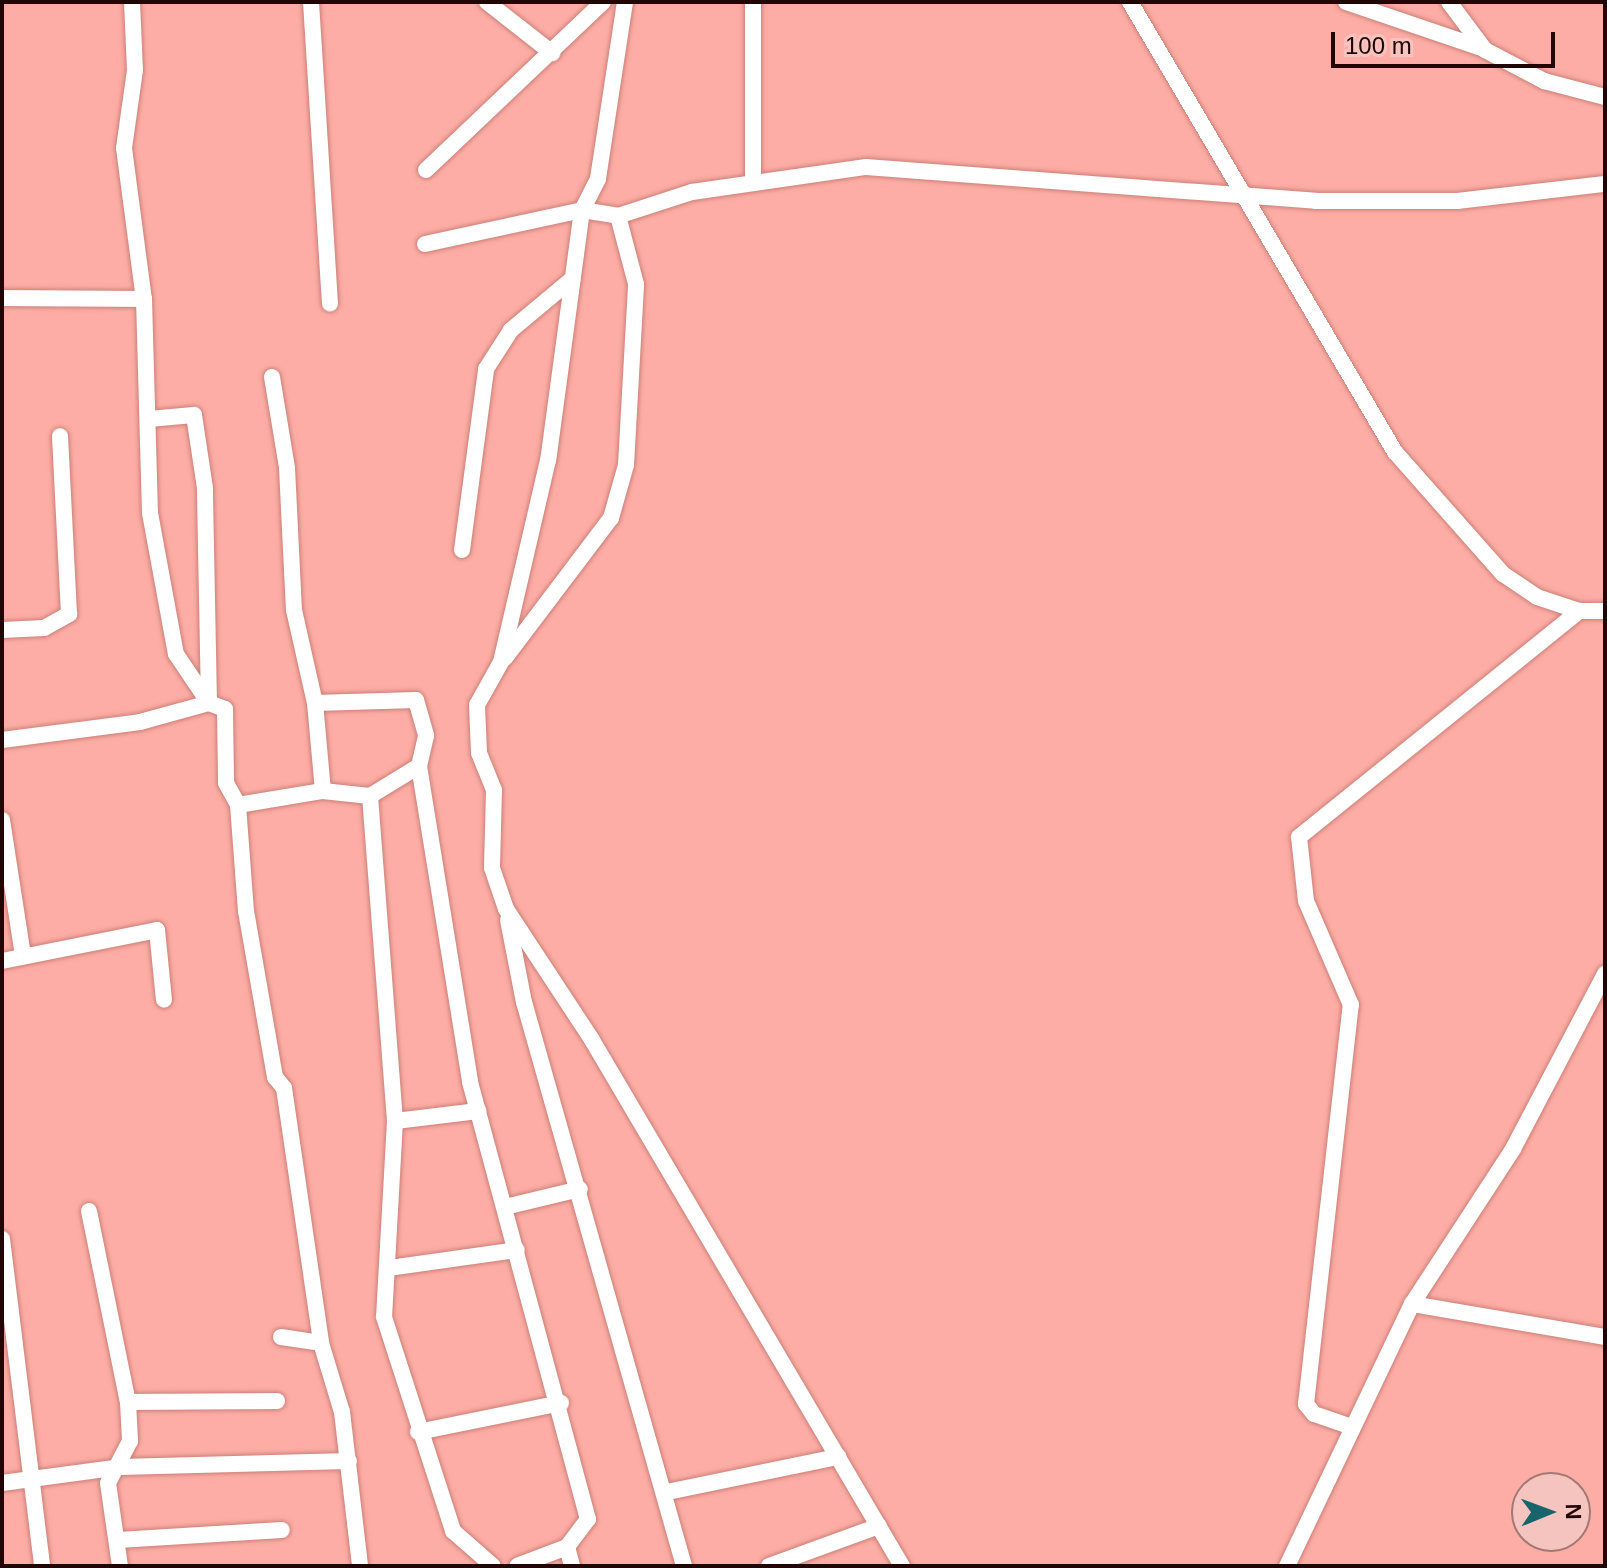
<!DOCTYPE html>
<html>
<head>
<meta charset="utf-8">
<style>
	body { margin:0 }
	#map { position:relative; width:1607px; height:1568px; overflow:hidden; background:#fdada5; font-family:Helvetica,sans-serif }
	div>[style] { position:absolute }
	.roads { filter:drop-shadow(0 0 2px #cc8078) drop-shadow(0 0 2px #cc8078) }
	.minor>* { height:16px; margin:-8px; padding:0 8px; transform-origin:8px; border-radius:8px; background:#fff }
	span { translate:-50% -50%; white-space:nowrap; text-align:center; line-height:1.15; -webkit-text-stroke:8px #f6c4be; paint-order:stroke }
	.frame { position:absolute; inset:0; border:4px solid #210605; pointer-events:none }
	.north { position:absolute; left:1511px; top:1472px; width:80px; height:80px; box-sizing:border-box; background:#f6c4be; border:2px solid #a17874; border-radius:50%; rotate:89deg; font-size:22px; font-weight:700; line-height:32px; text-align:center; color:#210605 }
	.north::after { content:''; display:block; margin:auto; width:28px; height:36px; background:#17646d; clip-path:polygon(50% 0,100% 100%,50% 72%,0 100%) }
	.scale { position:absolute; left:1331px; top:32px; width:224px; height:36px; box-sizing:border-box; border:4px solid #210605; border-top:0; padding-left:10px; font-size:24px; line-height:28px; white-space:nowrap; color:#210605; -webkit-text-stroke:6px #f6c4be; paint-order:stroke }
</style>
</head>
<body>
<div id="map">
	<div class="roads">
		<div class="minor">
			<div style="left:132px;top:2px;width:68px;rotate:87.5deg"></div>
			<div style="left:135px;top:70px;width:79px;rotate:98deg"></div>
			<div style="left:124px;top:148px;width:152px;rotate:82.5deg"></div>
			<div style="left:144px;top:299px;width:214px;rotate:88.4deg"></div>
			<div style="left:150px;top:513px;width:143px;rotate:79.6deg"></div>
			<div style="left:176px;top:654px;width:59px;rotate:56deg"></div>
			<div style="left:209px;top:703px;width:17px;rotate:21deg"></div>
			<div style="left:225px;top:709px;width:74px;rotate:89.2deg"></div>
			<div style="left:226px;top:783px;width:25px;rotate:61deg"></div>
			<div style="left:238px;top:805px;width:106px;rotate:85.7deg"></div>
			<div style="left:246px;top:911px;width:169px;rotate:80.1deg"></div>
			<div style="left:275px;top:1077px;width:14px;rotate:51deg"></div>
			<div style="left:284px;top:1088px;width:258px;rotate:81.7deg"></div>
			<div style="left:321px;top:1343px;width:72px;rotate:73.1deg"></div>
			<div style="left:342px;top:1412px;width:155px;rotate:83.3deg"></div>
			<div style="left:311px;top:2px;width:302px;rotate:86.4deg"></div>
			<div style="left:487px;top:2px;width:83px;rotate:38.1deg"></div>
			<div style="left:625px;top:2px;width:179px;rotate:98.7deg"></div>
			<div style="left:598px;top:179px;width:35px;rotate:117deg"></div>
			<div style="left:582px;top:210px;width:252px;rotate:97.7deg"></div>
			<div style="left:548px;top:460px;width:207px;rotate:103.1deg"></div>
			<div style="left:501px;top:662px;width:49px;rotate:119.2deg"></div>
			<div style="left:477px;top:705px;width:48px;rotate:87.6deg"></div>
			<div style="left:479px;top:753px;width:40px;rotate:68deg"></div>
			<div style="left:494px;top:790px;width:78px;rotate:91.5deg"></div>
			<div style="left:492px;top:868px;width:43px;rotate:71.1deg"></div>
			<div style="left:506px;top:909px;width:157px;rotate:56.7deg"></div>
			<div style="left:592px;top:1040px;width:611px;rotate:59.49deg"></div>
			<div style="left:753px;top:2px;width:180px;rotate:90deg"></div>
			<div style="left:1130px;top:2px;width:522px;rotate:59.51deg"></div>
			<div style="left:1395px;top:452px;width:163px;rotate:48.5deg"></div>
			<div style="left:1503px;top:574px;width:41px;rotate:34.1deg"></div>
			<div style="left:1537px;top:597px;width:44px;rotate:18.4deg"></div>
			<div style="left:1579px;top:611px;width:26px"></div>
			<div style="left:1346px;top:2px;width:146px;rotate:18.8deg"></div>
			<div style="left:1449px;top:2px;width:60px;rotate:53.1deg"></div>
			<div style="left:1485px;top:50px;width:67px;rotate:27.7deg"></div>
			<div style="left:1544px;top:81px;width:63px;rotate:14.7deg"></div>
			<div style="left:426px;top:170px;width:244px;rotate:-43.5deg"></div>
			<div style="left:425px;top:244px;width:161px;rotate:-12.2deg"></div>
			<div style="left:582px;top:210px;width:36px;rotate:9deg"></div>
			<div style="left:618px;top:216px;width:78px;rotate:-18deg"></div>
			<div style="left:692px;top:192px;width:176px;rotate:-8.2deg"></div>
			<div style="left:866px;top:167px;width:451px;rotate:4.3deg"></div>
			<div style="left:1316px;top:201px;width:141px"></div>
			<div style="left:1457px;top:201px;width:149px;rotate:-6.6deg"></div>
			<div style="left:2px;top:298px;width:142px;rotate:0.4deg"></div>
			<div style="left:272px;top:377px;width:92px;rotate:80.6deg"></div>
			<div style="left:287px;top:468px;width:142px;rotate:87.2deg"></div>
			<div style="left:294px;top:610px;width:95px;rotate:77.3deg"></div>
			<div style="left:315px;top:703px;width:88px;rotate:84.8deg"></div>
			<div style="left:462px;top:550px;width:183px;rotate:-82.4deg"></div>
			<div style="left:486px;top:369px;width:46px;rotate:-57.3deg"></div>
			<div style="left:511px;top:330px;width:80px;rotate:-39.9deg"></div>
			<div style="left:2px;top:630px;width:42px;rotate:-2.7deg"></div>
			<div style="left:44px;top:628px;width:29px;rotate:-29deg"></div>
			<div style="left:69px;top:614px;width:178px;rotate:-92.9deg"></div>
			<div style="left:505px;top:658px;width:176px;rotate:-52.9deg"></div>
			<div style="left:611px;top:518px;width:55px;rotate:-74.2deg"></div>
			<div style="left:626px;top:465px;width:181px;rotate:-86.8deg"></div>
			<div style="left:636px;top:284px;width:70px;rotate:-104.8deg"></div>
			<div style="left:315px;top:703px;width:101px;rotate:-1.7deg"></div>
			<div style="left:416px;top:700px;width:37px;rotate:74deg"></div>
			<div style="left:426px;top:736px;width:31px;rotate:103deg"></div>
			<div style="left:419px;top:766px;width:320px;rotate:80.8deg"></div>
			<div style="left:470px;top:1082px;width:453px;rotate:74.9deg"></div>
			<div style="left:588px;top:1519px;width:35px;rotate:127deg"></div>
			<div style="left:567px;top:1547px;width:53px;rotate:159.2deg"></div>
			<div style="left:2px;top:740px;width:139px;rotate:-7.4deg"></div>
			<div style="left:140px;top:722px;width:72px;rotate:-15.4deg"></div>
			<div style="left:209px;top:703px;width:215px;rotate:-91.1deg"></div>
			<div style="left:205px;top:488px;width:74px;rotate:-98.6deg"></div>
			<div style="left:194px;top:415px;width:46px;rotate:175deg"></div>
			<div style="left:370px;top:796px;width:326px;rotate:85.6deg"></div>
			<div style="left:395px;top:1121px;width:196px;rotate:93.2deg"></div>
			<div style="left:384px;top:1317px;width:225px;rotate:72.1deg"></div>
			<div style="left:453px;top:1531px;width:53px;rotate:41.2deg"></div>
			<div style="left:238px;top:805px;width:86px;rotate:-9.4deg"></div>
			<div style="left:323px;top:791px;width:47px;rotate:6.1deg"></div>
			<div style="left:370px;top:796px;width:57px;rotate:-31.5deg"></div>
			<div style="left:2px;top:820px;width:138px;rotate:81.2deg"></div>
			<div style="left:508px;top:920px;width:84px;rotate:79deg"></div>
			<div style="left:524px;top:1002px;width:586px;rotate:74.16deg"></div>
			<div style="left:2px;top:961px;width:158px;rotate:-11.3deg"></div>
			<div style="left:157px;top:930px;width:70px;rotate:84.3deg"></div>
			<div style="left:395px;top:1121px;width:84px;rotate:-6.9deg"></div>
			<div style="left:505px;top:1207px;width:77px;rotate:-13.5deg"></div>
			<div style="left:89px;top:1211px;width:195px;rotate:78.5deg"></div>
			<div style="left:128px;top:1402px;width:39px;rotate:87deg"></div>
			<div style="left:130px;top:1441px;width:47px;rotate:117.6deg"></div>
			<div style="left:108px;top:1483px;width:84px;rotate:81.8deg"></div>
			<div style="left:2px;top:1239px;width:329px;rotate:83deg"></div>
			<div style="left:389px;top:1268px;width:129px;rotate:-8deg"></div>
			<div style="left:1412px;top:1304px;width:196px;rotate:9.7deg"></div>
			<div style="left:281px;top:1337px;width:40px;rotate:8.5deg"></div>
			<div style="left:128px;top:1402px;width:149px;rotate:-0.4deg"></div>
			<div style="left:1352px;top:1427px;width:40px;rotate:-161.1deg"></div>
			<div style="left:1314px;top:1414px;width:13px;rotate:-129deg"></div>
			<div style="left:1306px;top:1404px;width:402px;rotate:-83.6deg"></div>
			<div style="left:1351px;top:1005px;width:113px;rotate:-113.4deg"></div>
			<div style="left:1306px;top:901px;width:64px;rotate:-96.2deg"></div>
			<div style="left:1299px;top:837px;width:360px;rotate:-38.9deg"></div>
			<div style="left:418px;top:1432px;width:146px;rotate:-11.5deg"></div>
			<div style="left:2px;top:1483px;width:119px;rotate:-7.7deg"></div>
			<div style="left:120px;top:1467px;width:229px;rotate:-1.5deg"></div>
			<div style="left:667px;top:1492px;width:175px;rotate:-11.6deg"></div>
			<div style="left:118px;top:1540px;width:164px;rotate:-3.5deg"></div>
			<div style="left:567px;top:1547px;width:20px;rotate:75deg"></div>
			<div style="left:769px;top:1566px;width:117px;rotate:-20deg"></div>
			<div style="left:1287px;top:1566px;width:290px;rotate:-64.5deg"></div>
			<div style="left:1412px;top:1304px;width:185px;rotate:-56.9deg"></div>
			<div style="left:1513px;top:1149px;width:198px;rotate:-62.3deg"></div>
		</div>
	</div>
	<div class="frame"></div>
	<div class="north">N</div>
	<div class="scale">100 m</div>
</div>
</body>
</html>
